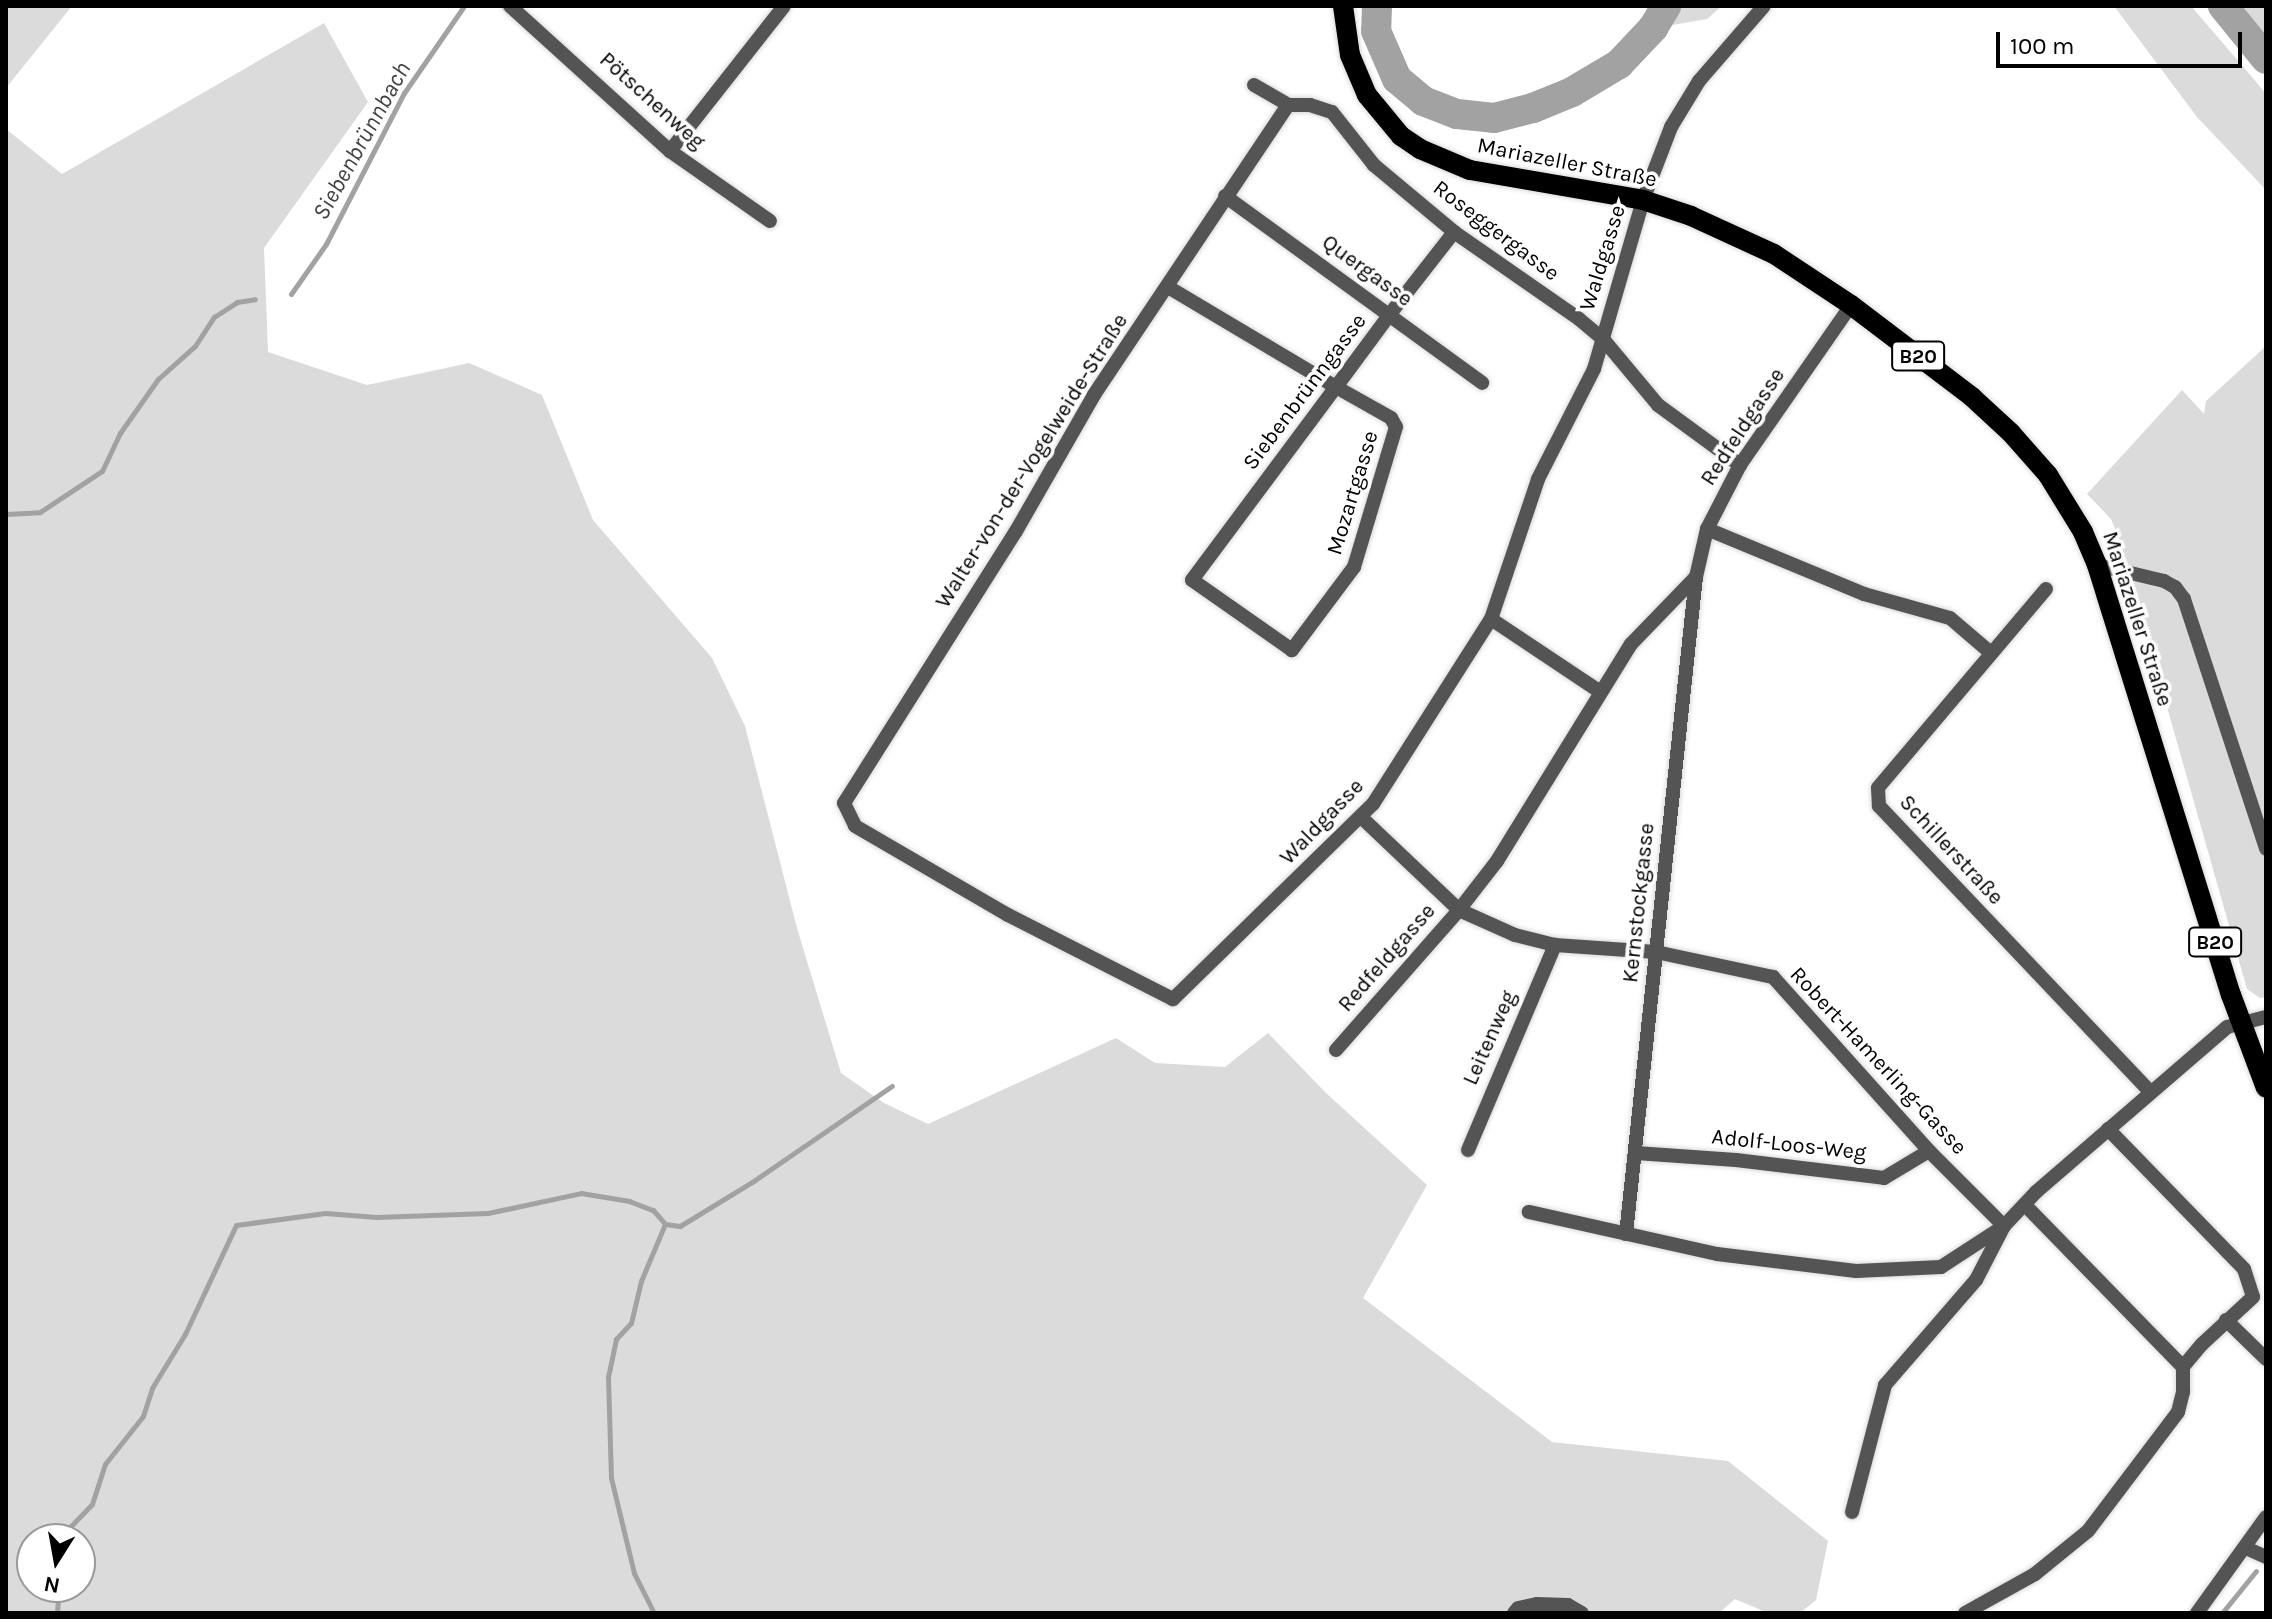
<!DOCTYPE html>
<html>
<head>
<meta charset="utf-8">
<style>
	body { margin:0 }
	#map { position:relative; width:2272px; height:1619px; overflow:hidden; background:#fff; font-family:Karla,sans-serif }
	div>[style] { position:absolute }
	.green>* { inset:0; background:#dbdbdb }
	.stream>* { height:5px; margin:-2.5px; padding:0 2.5px; transform-origin:2.5px; border-radius:2.5px; background:#a2a2a2 }
	.river>* { height:30px; margin:-15px; padding:0 15px; transform-origin:15px; border-radius:15px; background:#a2a2a2 }
	.roads { filter:drop-shadow(0 0 2px #dbdbdb) drop-shadow(0 0 2px #dbdbdb) }
	.minor>* { height:14px; margin:-7px; padding:0 7px; transform-origin:7px; border-radius:7px; background:#545454 }
	.primary>* { height:20px; margin:-10px; padding:0 10px; transform-origin:10px; border-radius:10px; background:#000 }
	span { translate:-50% -50%; white-space:nowrap; text-align:center; line-height:1.15; -webkit-text-stroke:7px #fff; paint-order:stroke }
	.shield-label span { padding:2px 6px; background:#fff; border:2px solid; border-radius:6px; -webkit-text-stroke-width:0 }
	.shield-label { font-size:20px; color:#000; font-weight:700 }
	.street-label { font-size:22px; color:#000 }
	.water-label { font-size:24px; color:#434343; font-style:italic }
	.frame { position:absolute; inset:0; border:8px solid #000; pointer-events:none }
	.north { position:absolute; left:16px; top:1523px; width:80px; height:80px; box-sizing:border-box; background:#fff; border:2px solid #999; border-radius:50%; rotate:191deg; font-size:22px; font-weight:700; line-height:32px; text-align:center; color:#000 }
	.north::after { content:''; display:block; margin:auto; width:28px; height:36px; background:#000; clip-path:polygon(50% 0,100% 100%,50% 72%,0 100%) }
	.scale { position:absolute; left:1996px; top:32px; width:246px; height:36px; box-sizing:border-box; border:4px solid #000; border-top:0; padding-left:10px; font-size:24px; line-height:28px; white-space:nowrap; color:#000; -webkit-text-stroke:6px #fff; paint-order:stroke }
</style>
</head>
<body>
<div id="map">
	<div class="green">
		<div style="clip-path:polygon(6px 6px,72px 6px,6px 88px)"></div>
		<div style="clip-path:polygon(1676px 6px,1722px 6px,1707px 19px,1661px 27px)"></div>
		<div style="clip-path:polygon(2114px 6px,2191px 6px,2252px 77px,2266px 94px,2266px 190px,2197px 117px)"></div>
		<div style="clip-path:polygon(2231px 6px,2266px 6px,2266px 50px)"></div>
		<div style="clip-path:polygon(evenodd,324px 23px,368px 102px,264px 248px,268px 352px,367px 385px,469px 363px,542px 395px,593px 520px,712px 658px,745px 726px,797px 928px,841px 1073px,884px 1103px,928px 1124px,1116px 1038px,1155px 1063px,1225px 1067px,1268px 1033px,1326px 1093px,1427px 1185px,1363px 1298px,1552px 1442px,1728px 1461px,1828px 1541px,1816px 1600px,1800px 1613px,1768px 1613px,1735px 1599px,1719px 1613px,6px 1613px,6px 129px,62px 174px,324px 23px,32px 1539px,80px 1539px,80px 1587px,32px 1587px,32px 1539px)"></div>
		<div style="clip-path:polygon(2266px 346px,2266px 997px,2260px 998px,2247px 989px,2119px 538px,2111px 519px,2087px 494px,2182px 390px,2204px 414px,2206px 401px)"></div>
	</div>
	<div class="stream">
		<div style="left:291px;top:294px;width:61px;rotate:-55deg"></div>
		<div style="left:326px;top:244px;width:170px;rotate:-62.7deg"></div>
		<div style="left:404px;top:93px;width:106px;rotate:-55.4deg"></div>
		<div style="left:6px;top:514px;width:34px;rotate:-3deg"></div>
		<div style="left:40px;top:512px;width:74px;rotate:-33.5deg"></div>
		<div style="left:102px;top:471px;width:42px;rotate:-64.7deg"></div>
		<div style="left:120px;top:433px;width:66px;rotate:-54.9deg"></div>
		<div style="left:158px;top:379px;width:50px;rotate:-41.7deg"></div>
		<div style="left:195px;top:346px;width:35px;rotate:-57deg"></div>
		<div style="left:214px;top:317px;width:27px;rotate:-33deg"></div>
		<div style="left:237px;top:302px;width:18px;rotate:-9deg"></div>
		<div style="left:67px;top:1539px;width:11px;rotate:-80deg"></div>
		<div style="left:69px;top:1528px;width:33px;rotate:-46deg"></div>
		<div style="left:92px;top:1504px;width:42px;rotate:-72deg"></div>
		<div style="left:105px;top:1464px;width:61px;rotate:-51.6deg"></div>
		<div style="left:143px;top:1416px;width:29px;rotate:-72deg"></div>
		<div style="left:152px;top:1388px;width:63px;rotate:-58.6deg"></div>
		<div style="left:185px;top:1334px;width:120px;rotate:-64.9deg"></div>
		<div style="left:236px;top:1225px;width:90px;rotate:-7.7deg"></div>
		<div style="left:325px;top:1213px;width:51px;rotate:4.5deg"></div>
		<div style="left:376px;top:1217px;width:112px;rotate:-2deg"></div>
		<div style="left:488px;top:1213px;width:95px;rotate:-12.1deg"></div>
		<div style="left:581px;top:1193px;width:49px;rotate:9.5deg"></div>
		<div style="left:629px;top:1201px;width:26px;rotate:21deg"></div>
		<div style="left:653px;top:1210px;width:18px;rotate:49deg"></div>
		<div style="left:57px;top:1613px;width:26px;rotate:-86deg"></div>
		<div style="left:654px;top:1613px;width:45px;rotate:-116.6deg"></div>
		<div style="left:634px;top:1573px;width:98px;rotate:-103.6deg"></div>
		<div style="left:611px;top:1478px;width:101px;rotate:-91.7deg"></div>
		<div style="left:608px;top:1377px;width:39px;rotate:-78deg"></div>
		<div style="left:616px;top:1339px;width:22px;rotate:-47deg"></div>
		<div style="left:631px;top:1323px;width:43px;rotate:-76.6deg"></div>
		<div style="left:641px;top:1281px;width:62px;rotate:-67.2deg"></div>
		<div style="left:665px;top:1224px;width:15px;rotate:8deg"></div>
		<div style="left:680px;top:1226px;width:88px;rotate:-31.5deg"></div>
		<div style="left:755px;top:1180px;width:166px;rotate:-34.5deg"></div>
		<div style="left:2222px;top:1613px;width:54px;rotate:-51deg"></div>
	</div>
	<div class="river">
		<div style="left:1377px;top:6px;width:25px;rotate:92deg"></div>
		<div style="left:1376px;top:31px;width:52px;rotate:66.4deg"></div>
		<div style="left:1397px;top:79px;width:34px;rotate:40deg"></div>
		<div style="left:1423px;top:101px;width:36px;rotate:21deg"></div>
		<div style="left:1457px;top:114px;width:37px;rotate:6deg"></div>
		<div style="left:1494px;top:118px;width:40px;rotate:-14.4deg"></div>
		<div style="left:1533px;top:108px;width:42px;rotate:-22.3deg"></div>
		<div style="left:1572px;top:92px;width:55px;rotate:-30.8deg"></div>
		<div style="left:1619px;top:64px;width:50px;rotate:-46.6deg"></div>
		<div style="left:1653px;top:28px;width:26px;rotate:-59deg"></div>
		<div style="left:2223px;top:6px;width:68px;rotate:50.9deg"></div>
	</div>
	<div class="roads">
		<div class="minor">
			<div style="left:510px;top:6px;width:216px;rotate:42.2deg"></div>
			<div style="left:670px;top:151px;width:122px;rotate:35deg"></div>
			<div style="left:1254px;top:85px;width:39px;rotate:30deg"></div>
			<div style="left:1288px;top:105px;width:22px"></div>
			<div style="left:1310px;top:105px;width:23px;rotate:18deg"></div>
			<div style="left:1332px;top:112px;width:68px;rotate:51.6deg"></div>
			<div style="left:1374px;top:165px;width:104px;rotate:39.9deg"></div>
			<div style="left:1454px;top:232px;width:152px;rotate:34.8deg"></div>
			<div style="left:1579px;top:319px;width:31px;rotate:40deg"></div>
			<div style="left:1603px;top:339px;width:86px;rotate:50.2deg"></div>
			<div style="left:1658px;top:405px;width:102px;rotate:36.2deg"></div>
			<div style="left:1288px;top:105px;width:349px;rotate:123.8deg"></div>
			<div style="left:1094px;top:395px;width:157px;rotate:119.8deg"></div>
			<div style="left:1016px;top:531px;width:322px;rotate:122.3deg"></div>
			<div style="left:844px;top:803px;width:25px;rotate:64deg"></div>
			<div style="left:855px;top:826px;width:177px;rotate:30.2deg"></div>
			<div style="left:1008px;top:915px;width:185px;rotate:27deg"></div>
			<div style="left:1173px;top:999px;width:279px;rotate:-44.3deg"></div>
			<div style="left:1373px;top:804px;width:219px;rotate:-57.5deg"></div>
			<div style="left:1491px;top:619px;width:148px;rotate:-71.4deg"></div>
			<div style="left:1538px;top:479px;width:123px;rotate:-63deg"></div>
			<div style="left:1594px;top:369px;width:176px;rotate:-73.8deg"></div>
			<div style="left:1643px;top:200px;width:78px;rotate:-69deg"></div>
			<div style="left:1671px;top:127px;width:54px;rotate:-58.7deg"></div>
			<div style="left:1699px;top:81px;width:99px;rotate:-49.1deg"></div>
			<div style="left:670px;top:151px;width:184px;rotate:-51.8deg"></div>
			<div style="left:1225px;top:196px;width:318px;rotate:36deg"></div>
			<div style="left:1168px;top:287px;width:196px;rotate:30.8deg"></div>
			<div style="left:1336px;top:387px;width:63px;rotate:29.4deg"></div>
			<div style="left:1391px;top:418px;width:10px;rotate:61deg"></div>
			<div style="left:1396px;top:427px;width:146px;rotate:106.7deg"></div>
			<div style="left:1354px;top:567px;width:104px;rotate:126.8deg"></div>
			<div style="left:1292px;top:650px;width:122px;rotate:-145deg"></div>
			<div style="left:1192px;top:580px;width:241px;rotate:-53.3deg"></div>
			<div style="left:1336px;top:387px;width:91px;rotate:-53.5deg"></div>
			<div style="left:1390px;top:314px;width:104px;rotate:-52deg"></div>
			<div style="left:1707px;top:529px;width:170px;rotate:22.5deg"></div>
			<div style="left:1864px;top:594px;width:89px;rotate:15.6deg"></div>
			<div style="left:1950px;top:618px;width:54px;rotate:40.5deg"></div>
			<div style="left:2097px;top:565px;width:69px;rotate:13.4deg"></div>
			<div style="left:2164px;top:581px;width:13px;rotate:29deg"></div>
			<div style="left:2175px;top:587px;width:15px;rotate:53deg"></div>
			<div style="left:2184px;top:599px;width:263px;rotate:71.8deg"></div>
			<div style="left:2046px;top:589px;width:260px;rotate:130.2deg"></div>
			<div style="left:1878px;top:788px;width:18px;rotate:87deg"></div>
			<div style="left:1879px;top:806px;width:394px;rotate:46.5deg"></div>
			<div style="left:1491px;top:619px;width:130px;rotate:33.7deg"></div>
			<div style="left:1361px;top:817px;width:135px;rotate:43.5deg"></div>
			<div style="left:1459px;top:910px;width:61px;rotate:24.1deg"></div>
			<div style="left:1515px;top:935px;width:41px;rotate:14deg"></div>
			<div style="left:1555px;top:945px;width:101px;rotate:4deg"></div>
			<div style="left:1656px;top:952px;width:120px;rotate:12.1deg"></div>
			<div style="left:1773px;top:977px;width:234px;rotate:48.1deg"></div>
			<div style="left:1929px;top:1151px;width:106px;rotate:45deg"></div>
			<div style="left:2004px;top:1226px;width:75px;rotate:146.9deg"></div>
			<div style="left:1941px;top:1267px;width:85px;rotate:177.3deg"></div>
			<div style="left:1856px;top:1271px;width:140px;rotate:-173deg"></div>
			<div style="left:1717px;top:1254px;width:193px;rotate:-167.4deg"></div>
			<div style="left:1336px;top:1050px;width:186px;rotate:-48.7deg"></div>
			<div style="left:1459px;top:910px;width:62px;rotate:-52.2deg"></div>
			<div style="left:1497px;top:861px;width:255px;rotate:-58.3deg"></div>
			<div style="left:1631px;top:644px;width:93px;rotate:-45.9deg"></div>
			<div style="left:2108px;top:1129px;width:195px;rotate:45.8deg"></div>
			<div style="left:2244px;top:1269px;width:29px;rotate:72deg"></div>
			<div style="left:2253px;top:1297px;width:69px;rotate:137.3deg"></div>
			<div style="left:2202px;top:1344px;width:30px;rotate:130deg"></div>
			<div style="left:1468px;top:1150px;width:223px;rotate:-67deg"></div>
			<div style="left:1636px;top:1153px;width:100px;rotate:4deg"></div>
			<div style="left:1736px;top:1160px;width:149px;rotate:6.9deg"></div>
			<div style="left:1884px;top:1178px;width:52px;rotate:-31deg"></div>
			<div style="left:1626px;top:1234px;width:661px;rotate:-83.92deg"></div>
			<div style="left:1696px;top:577px;width:49px;rotate:-77.1deg"></div>
			<div style="left:1707px;top:529px;width:72px;rotate:-62.7deg"></div>
			<div style="left:1740px;top:465px;width:195px;rotate:-55.2deg"></div>
			<div style="left:2226px;top:1320px;width:56px;rotate:44.3deg"></div>
			<div style="left:1852px;top:1512px;width:131px;rotate:-75.4deg"></div>
			<div style="left:1885px;top:1385px;width:139px;rotate:-49.1deg"></div>
			<div style="left:1976px;top:1280px;width:61px;rotate:-62.6deg"></div>
			<div style="left:2004px;top:1226px;width:47px;rotate:-46.7deg"></div>
			<div style="left:2036px;top:1192px;width:252px;rotate:-40.8deg"></div>
			<div style="left:2227px;top:1027px;width:40px;rotate:-14.4deg"></div>
			<div style="left:2246px;top:1548px;width:22px;rotate:24deg"></div>
			<div style="left:1514px;top:1613px;width:6px;rotate:-51deg"></div>
			<div style="left:1518px;top:1608px;width:19px;rotate:-12deg"></div>
			<div style="left:1537px;top:1604px;width:31px;rotate:2deg"></div>
			<div style="left:1568px;top:1605px;width:16px;rotate:30deg"></div>
			<div style="left:1965px;top:1613px;width:80px;rotate:-29.1deg"></div>
			<div style="left:2035px;top:1574px;width:68px;rotate:-39.1deg"></div>
			<div style="left:2088px;top:1531px;width:149px;rotate:-52.9deg"></div>
			<div style="left:2178px;top:1412px;width:21px;rotate:-76deg"></div>
			<div style="left:2183px;top:1392px;width:25px;rotate:-90deg"></div>
			<div style="left:2183px;top:1367px;width:225px;rotate:-134.3deg"></div>
			<div style="left:2197px;top:1613px;width:118px;rotate:-54.3deg"></div>
		</div>
		<div class="primary">
			<div style="left:1343px;top:6px;width:49px;rotate:81.9deg"></div>
			<div style="left:1350px;top:55px;width:43px;rotate:67deg"></div>
			<div style="left:1367px;top:95px;width:53px;rotate:50.3deg"></div>
			<div style="left:1401px;top:136px;width:23px;rotate:34deg"></div>
			<div style="left:1420px;top:149px;width:54px;rotate:22.8deg"></div>
			<div style="left:1470px;top:170px;width:176px;rotate:9.8deg"></div>
			<div style="left:1643px;top:200px;width:51px;rotate:18.4deg"></div>
			<div style="left:1691px;top:216px;width:91px;rotate:24.6deg"></div>
			<div style="left:1774px;top:254px;width:92px;rotate:33.5deg"></div>
			<div style="left:1851px;top:305px;width:152px;rotate:37.2deg"></div>
			<div style="left:1972px;top:397px;width:53px;rotate:42.7deg"></div>
			<div style="left:2011px;top:433px;width:56px;rotate:48.6deg"></div>
			<div style="left:2048px;top:475px;width:67px;rotate:58.4deg"></div>
			<div style="left:2083px;top:532px;width:36px;rotate:67deg"></div>
			<div style="left:2097px;top:565px;width:450px;rotate:72.7deg"></div>
			<div style="left:2231px;top:995px;width:99px;rotate:69.4deg"></div>
		</div>
	</div>
	<div class="shield-label">
		<span style="left:1918px;top:356px">B20</span>
		<span style="left:2215px;top:942px">B20</span>
	</div>
	<div class="street-label">
		<span style="left:652px;top:101px;rotate:42deg">Pötschenweg</span>
		<span style="left:1567px;top:163px;rotate:11deg">Mariazeller Straße</span>
		<span style="left:1496px;top:231px;rotate:37deg">Roseggergasse</span>
		<span style="left:1603px;top:258px;rotate:-73deg">Waldgasse</span>
		<span style="left:1367px;top:271px;rotate:36deg">Quergasse</span>
		<span style="left:1305px;top:392px;rotate:-53deg">Siebenbrünngasse</span>
		<span style="left:1743px;top:427px;rotate:-57deg">Redfeldgasse</span>
		<span style="left:1032px;top:461px;rotate:-58deg">Walter-von-der-Vogelweide-Straße</span>
		<span style="left:1353px;top:493px;rotate:-73deg">Mozartgasse</span>
		<span style="left:2137px;top:619px;rotate:72deg">Mariazeller Straße</span>
		<span style="left:1322px;top:822px;rotate:-46deg">Waldgasse</span>
		<span style="left:1951px;top:850px;rotate:47deg">Schillerstraße</span>
		<span style="left:1639px;top:903px;rotate:-84deg">Kernstockgasse</span>
		<span style="left:1387px;top:958px;rotate:-49deg">Redfeldgasse</span>
		<span style="left:1490px;top:1038px;rotate:-66deg">Leitenweg</span>
		<span style="left:1878px;top:1061px;rotate:47deg">Robert-Hamerling-Gasse</span>
		<span style="left:1789px;top:1145px;rotate:6deg">Adolf-Loos-Weg</span>
	</div>
	<div class="water-label">
		<span style="left:362px;top:141px;rotate:-61deg">Siebenbrünnbach</span>
	</div>
	<div class="frame"></div>
	<div class="north">N</div>
	<div class="scale">100 m</div>
</div>
</body>
</html>
